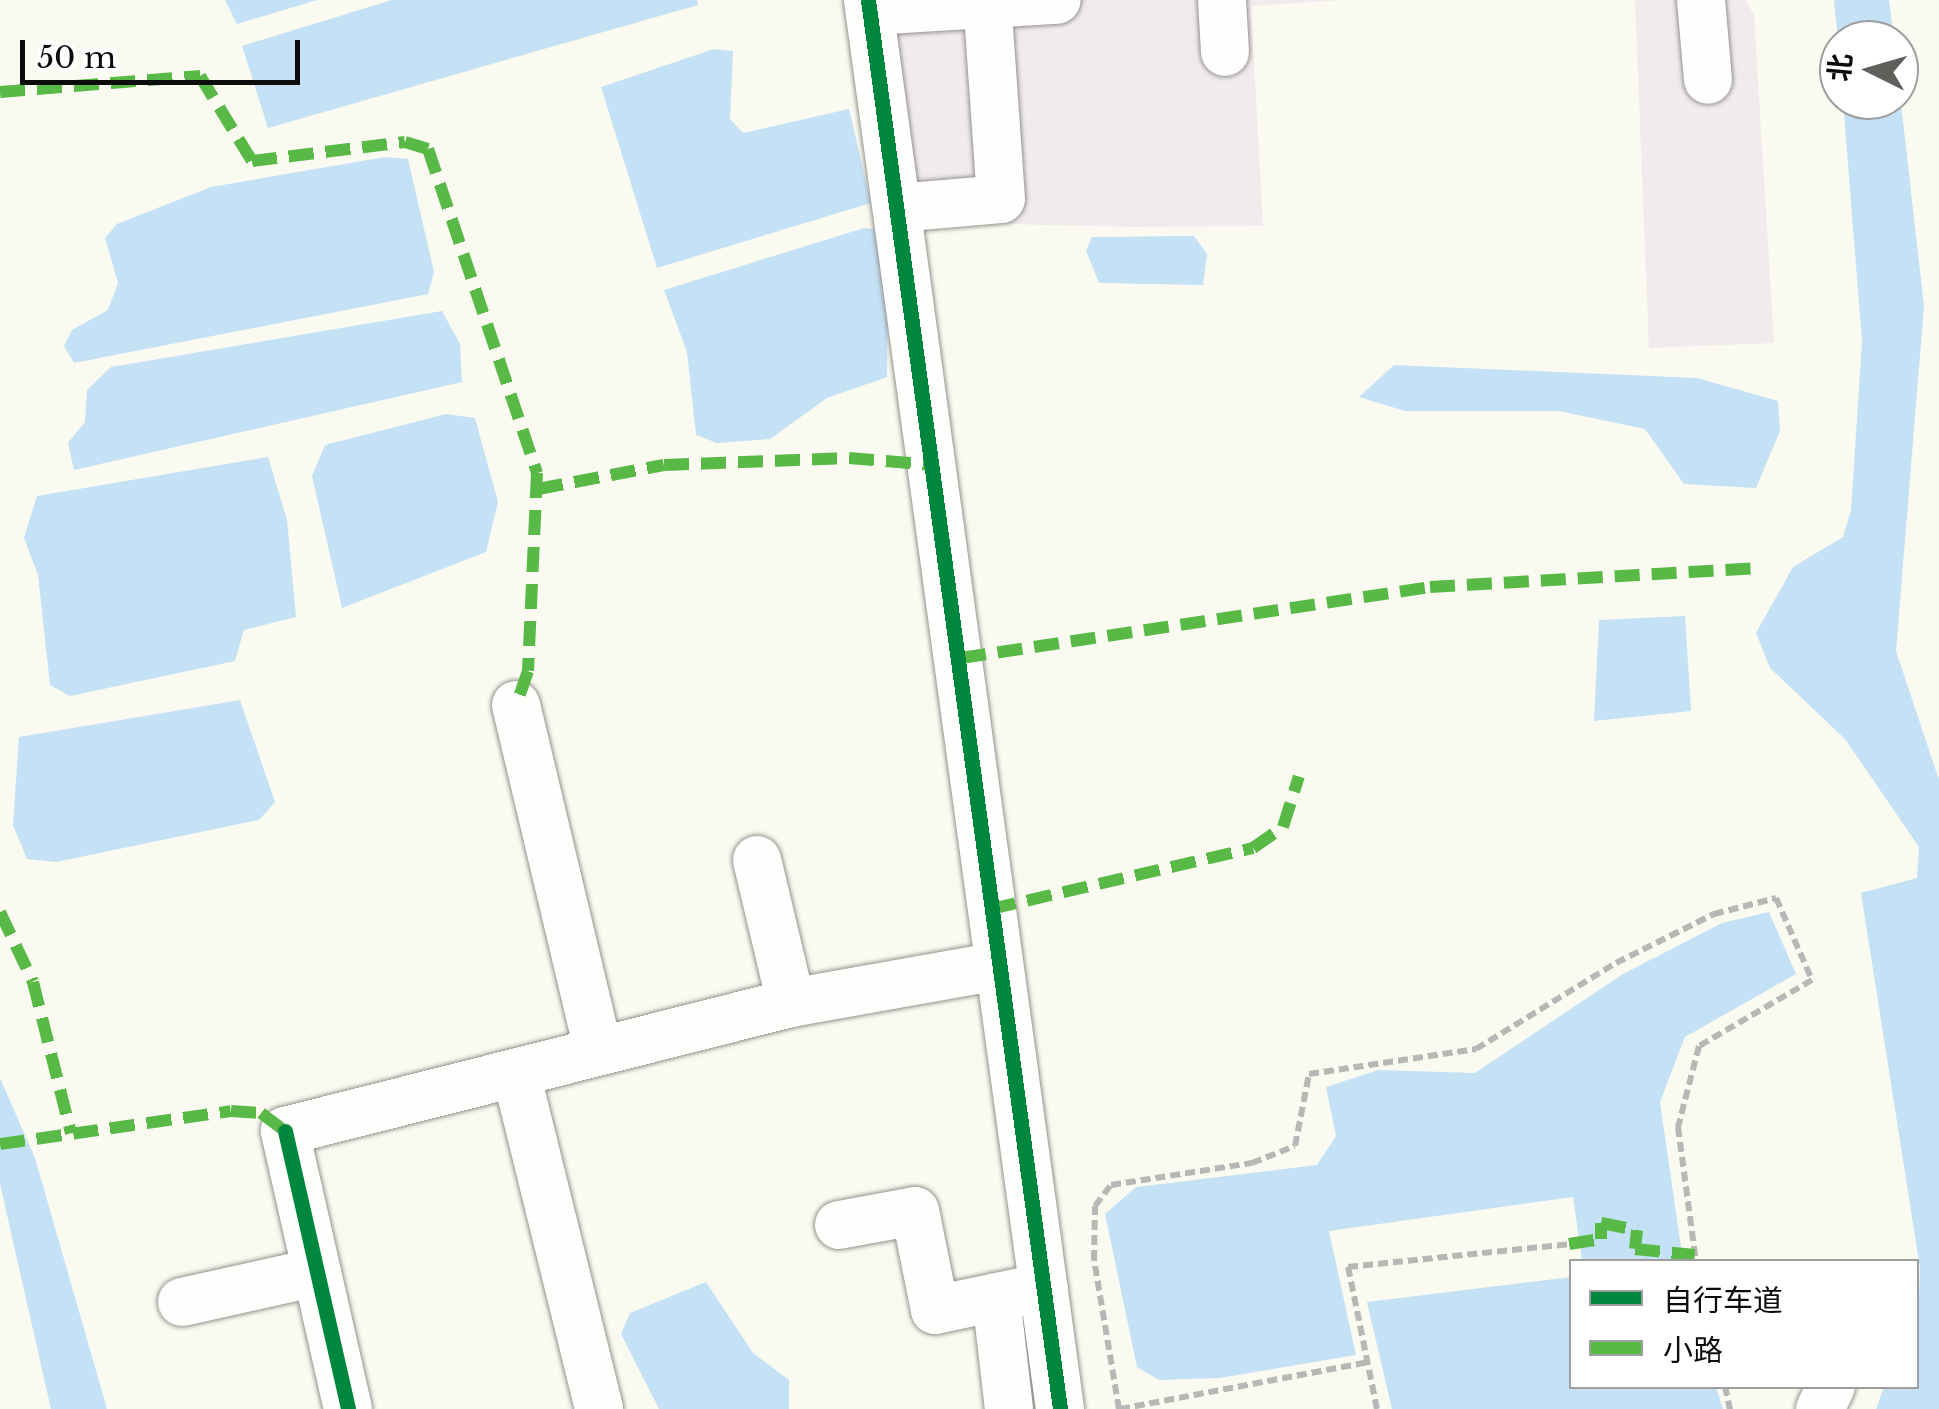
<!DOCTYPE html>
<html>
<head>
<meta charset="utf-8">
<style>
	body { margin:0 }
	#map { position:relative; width:1939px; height:1409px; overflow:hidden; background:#fafaf0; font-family:"Libre Baskerville","Noto Sans SC",serif }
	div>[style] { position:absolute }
	.industrial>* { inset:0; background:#f2ebed }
	.water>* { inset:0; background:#c4e1f6 }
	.path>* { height:6px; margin-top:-3px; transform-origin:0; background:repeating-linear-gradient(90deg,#b7b7b5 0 10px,transparent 0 15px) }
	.roads { filter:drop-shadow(0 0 2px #93938f) drop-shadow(0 0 2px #93938f) }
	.minor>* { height:48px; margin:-24px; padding:0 24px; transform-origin:24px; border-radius:24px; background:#fefefd }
	.quiet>* { height:12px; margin-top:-6px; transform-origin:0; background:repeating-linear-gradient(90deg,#58b947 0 25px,transparent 0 37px) }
	.cycleway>* { height:15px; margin:-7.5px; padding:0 7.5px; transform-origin:7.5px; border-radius:7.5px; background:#00873e }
	span { translate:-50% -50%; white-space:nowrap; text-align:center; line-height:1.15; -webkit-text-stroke:10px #fff; paint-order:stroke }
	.legend { position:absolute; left:1569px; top:1259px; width:350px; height:130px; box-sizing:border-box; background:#fff; border:2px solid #9e9e9e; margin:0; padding:12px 18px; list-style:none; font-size:30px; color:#0c0c0c }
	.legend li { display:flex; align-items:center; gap:20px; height:50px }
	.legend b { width:50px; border:2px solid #9e9e9e }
	.north { position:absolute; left:1819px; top:20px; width:100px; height:100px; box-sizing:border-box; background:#fff; border:2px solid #9e9e9e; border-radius:50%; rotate:275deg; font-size:28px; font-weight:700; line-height:40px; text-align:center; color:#0c0c0c }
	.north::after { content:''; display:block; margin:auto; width:35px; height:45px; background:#5f5f5c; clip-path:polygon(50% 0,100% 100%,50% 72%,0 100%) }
	.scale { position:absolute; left:20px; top:40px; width:280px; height:45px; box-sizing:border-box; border:5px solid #0c0c0c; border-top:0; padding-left:12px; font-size:30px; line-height:35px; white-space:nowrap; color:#0c0c0c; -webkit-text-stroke:8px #fff; paint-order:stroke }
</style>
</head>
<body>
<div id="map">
	<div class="industrial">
		<div style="clip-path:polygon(886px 0,1345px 0,1251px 6px,1263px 226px,1132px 227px,916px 222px)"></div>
		<div style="clip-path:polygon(1635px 0,1745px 0,1754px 15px,1774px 343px,1649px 348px)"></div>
	</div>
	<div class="water">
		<div style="clip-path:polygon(225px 0,317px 0,237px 24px)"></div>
		<div style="clip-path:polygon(392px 0,697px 0,698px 5px,268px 128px,242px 46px)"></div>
		<div style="clip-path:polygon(1834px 0,1889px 0,1894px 40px,1839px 40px,1839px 49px)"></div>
		<div style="clip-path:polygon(714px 49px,733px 51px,730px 119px,743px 133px,849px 109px,871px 203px,657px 268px,601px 87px)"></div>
		<div style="clip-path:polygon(1899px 86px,1924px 306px,1896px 651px,1939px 780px,1939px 1409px,1876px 1409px,1884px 1387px,1916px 1386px,1920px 1268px,1861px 893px,1917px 878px,1919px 847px,1845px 739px,1770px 668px,1756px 633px,1793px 567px,1843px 537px,1851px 510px,1862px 342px,1843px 100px,1899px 100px)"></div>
		<div style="clip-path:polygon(385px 157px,408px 159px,434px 272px,428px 294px,74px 363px,64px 346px,72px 330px,108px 310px,118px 283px,105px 238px,117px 224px,211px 187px)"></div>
		<div style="clip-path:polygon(864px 228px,882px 230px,888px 261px,887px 377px,827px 398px,770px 439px,717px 443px,696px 435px,687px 352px,664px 290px)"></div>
		<div style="clip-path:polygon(1194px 236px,1207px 254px,1203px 285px,1099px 283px,1086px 251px,1092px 237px)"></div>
		<div style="clip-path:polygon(442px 311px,460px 344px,462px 382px,74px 470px,68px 443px,85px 422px,87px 390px,111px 367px)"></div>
		<div style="clip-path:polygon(1394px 365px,1697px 378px,1778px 401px,1780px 431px,1756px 488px,1684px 484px,1645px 429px,1559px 411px,1405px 411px,1359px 397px)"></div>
		<div style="clip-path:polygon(446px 414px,475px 418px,498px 502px,486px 552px,342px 608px,312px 476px,325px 445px)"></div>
		<div style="clip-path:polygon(268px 457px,287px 520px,296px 617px,244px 630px,235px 661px,70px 696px,50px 685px,38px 575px,24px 538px,37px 496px)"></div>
		<div style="clip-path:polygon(1685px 616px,1691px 711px,1594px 721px,1599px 620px)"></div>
		<div style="clip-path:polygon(240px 700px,275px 802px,259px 820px,56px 862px,27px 859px,13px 825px,19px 737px)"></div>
		<div style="clip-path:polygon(1769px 912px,1796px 974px,1685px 1037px,1660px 1102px,1683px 1261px,1582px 1261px,1573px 1197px,1329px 1231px,1356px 1355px,1220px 1378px,1159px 1380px,1137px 1367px,1105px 1214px,1136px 1187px,1317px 1165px,1336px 1136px,1326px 1087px,1378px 1070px,1475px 1073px,1623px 974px,1722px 923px)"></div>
		<div style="clip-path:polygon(0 1078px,35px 1158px,107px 1409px,51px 1409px,0 1184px)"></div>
		<div style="clip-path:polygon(1571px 1277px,1572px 1386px,1716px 1387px,1723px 1409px,1392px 1409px,1367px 1302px)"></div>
		<div style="clip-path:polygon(706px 1282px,753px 1353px,789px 1380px,789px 1409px,659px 1409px,621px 1334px,630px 1313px)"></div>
	</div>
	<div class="path">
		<div style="left:1725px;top:1386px;width:24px;rotate:78deg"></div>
		<div style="left:1119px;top:1409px;width:151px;rotate:-99.5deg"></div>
		<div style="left:1094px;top:1260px;width:54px;rotate:-88.9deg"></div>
		<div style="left:1095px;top:1206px;width:26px;rotate:-53deg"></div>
		<div style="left:1111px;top:1185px;width:143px;rotate:-8.9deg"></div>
		<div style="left:1252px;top:1163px;width:46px;rotate:-21.6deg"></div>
		<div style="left:1295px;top:1146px;width:73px;rotate:-79deg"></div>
		<div style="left:1309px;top:1074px;width:169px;rotate:-8.5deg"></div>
		<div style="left:1476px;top:1049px;width:164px;rotate:-31.6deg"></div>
		<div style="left:1616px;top:963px;width:110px;rotate:-26.6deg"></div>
		<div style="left:1714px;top:914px;width:64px;rotate:-14.5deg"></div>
		<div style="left:1776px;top:898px;width:90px;rotate:66.3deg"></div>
		<div style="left:1812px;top:980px;width:131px;rotate:149.7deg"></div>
		<div style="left:1699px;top:1046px;width:84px;rotate:104.5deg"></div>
		<div style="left:1678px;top:1127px;width:136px;rotate:82.4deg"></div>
		<div style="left:1120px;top:1409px;width:252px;rotate:-10.7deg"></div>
		<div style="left:1377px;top:1409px;width:145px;rotate:-101.5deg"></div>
		<div style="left:1348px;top:1267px;width:222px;rotate:-5.9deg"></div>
	</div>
	<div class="roads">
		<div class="minor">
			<div style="left:868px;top:0;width:1422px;rotate:82.24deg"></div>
			<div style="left:1222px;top:0;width:52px;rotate:86.7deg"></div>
			<div style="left:1701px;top:0;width:80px;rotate:85deg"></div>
			<div style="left:870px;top:11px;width:187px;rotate:-3.4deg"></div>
			<div style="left:897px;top:208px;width:104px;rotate:-4.9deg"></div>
			<div style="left:1001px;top:199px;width:199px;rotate:-94deg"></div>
			<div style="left:516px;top:705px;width:353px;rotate:76.6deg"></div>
			<div style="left:757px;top:860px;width:147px;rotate:76.6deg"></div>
			<div style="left:516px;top:1073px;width:346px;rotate:76.1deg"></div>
			<div style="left:839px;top:1225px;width:77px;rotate:-10.4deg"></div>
			<div style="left:915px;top:1211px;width:101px;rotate:78.6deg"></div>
			<div style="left:935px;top:1310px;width:111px;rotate:-11.9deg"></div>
			<div style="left:996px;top:1297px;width:113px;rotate:83.4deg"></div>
			<div style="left:182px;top:1302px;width:138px;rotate:-12.5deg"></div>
			<div style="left:348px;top:1409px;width:285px;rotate:-102.8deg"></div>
			<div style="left:285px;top:1131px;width:522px;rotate:-14.2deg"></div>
			<div style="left:791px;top:1003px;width:210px;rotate:-10.1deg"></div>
			<div style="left:1820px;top:1409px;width:25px;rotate:-64deg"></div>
		</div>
	</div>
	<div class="quiet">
		<div style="left:0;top:92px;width:201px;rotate:-4.6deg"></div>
		<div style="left:200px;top:76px;width:100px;rotate:58.5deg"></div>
		<div style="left:252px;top:161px;width:154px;rotate:-7.1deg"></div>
		<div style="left:405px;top:142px;width:24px;rotate:17deg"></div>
		<div style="left:428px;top:149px;width:342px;rotate:71.4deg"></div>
		<div style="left:537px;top:473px;width:198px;rotate:92.6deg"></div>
		<div style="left:528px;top:671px;width:36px;rotate:109deg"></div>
		<div style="left:538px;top:489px;width:128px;rotate:-10.8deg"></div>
		<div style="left:664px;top:465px;width:185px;rotate:-2.2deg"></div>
		<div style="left:849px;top:458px;width:85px;rotate:4.7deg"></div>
		<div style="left:961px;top:658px;width:474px;rotate:-8.6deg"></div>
		<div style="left:1430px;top:587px;width:326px;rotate:-3.3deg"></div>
		<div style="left:991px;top:909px;width:269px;rotate:-13.1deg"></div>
		<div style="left:1253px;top:848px;width:37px;rotate:-35deg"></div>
		<div style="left:1283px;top:827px;width:53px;rotate:-72.6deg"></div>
		<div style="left:0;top:912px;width:77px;rotate:64.8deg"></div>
		<div style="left:33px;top:982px;width:156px;rotate:75.9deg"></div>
		<div style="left:0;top:1144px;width:233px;rotate:-8.1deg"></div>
		<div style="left:231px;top:1111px;width:30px;rotate:4deg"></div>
		<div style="left:261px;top:1113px;width:30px;rotate:37deg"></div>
		<div style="left:1569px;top:1244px;width:32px;rotate:-9deg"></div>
		<div style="left:1601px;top:1239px;width:16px;rotate:-90deg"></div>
		<div style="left:1601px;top:1223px;width:37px;rotate:11deg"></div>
		<div style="left:1637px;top:1230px;width:19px;rotate:96deg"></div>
		<div style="left:1635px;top:1249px;width:60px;rotate:5.7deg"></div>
	</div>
	<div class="cycleway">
		<div style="left:868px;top:0;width:1422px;rotate:82.24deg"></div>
		<div style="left:285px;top:1131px;width:285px;rotate:77.2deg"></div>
	</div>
	<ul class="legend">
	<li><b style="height:12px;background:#00873e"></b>自行车道</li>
	<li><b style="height:12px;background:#58b947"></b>小路</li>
	</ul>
	<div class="north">北</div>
	<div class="scale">50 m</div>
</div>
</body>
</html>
